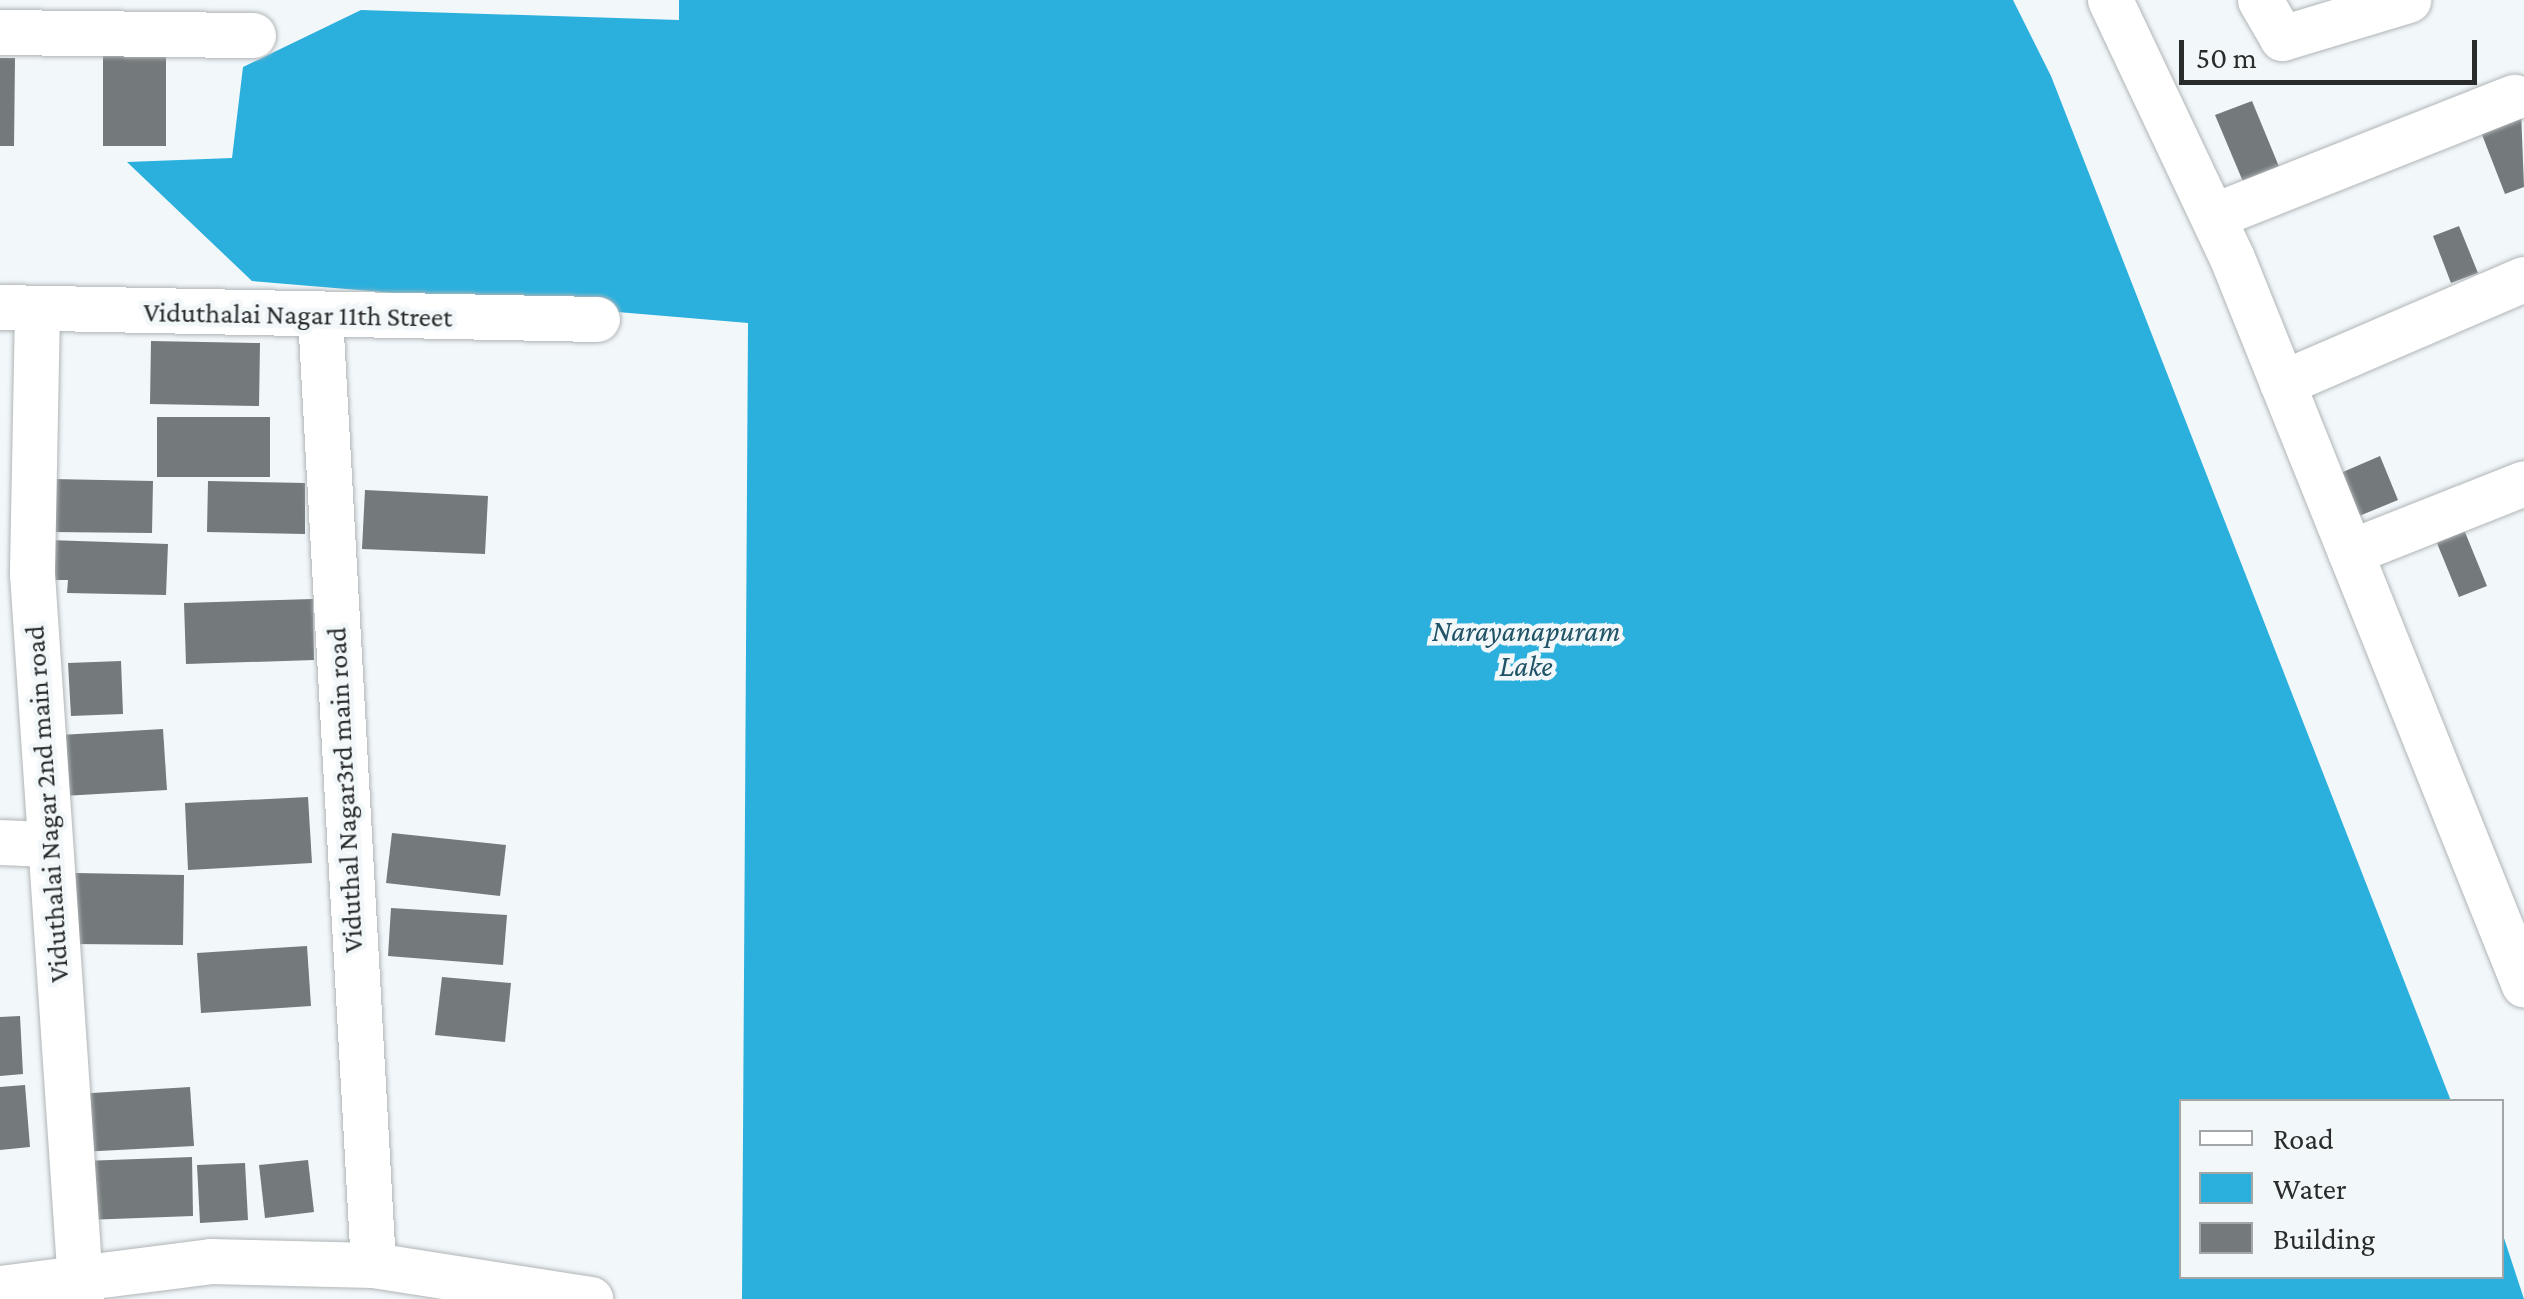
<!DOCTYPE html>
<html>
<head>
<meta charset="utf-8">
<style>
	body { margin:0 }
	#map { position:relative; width:2524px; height:1299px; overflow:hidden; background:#f2f7fa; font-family:"Crimson Pro",serif }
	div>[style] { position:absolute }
	.water>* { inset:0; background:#2bb0dd }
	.building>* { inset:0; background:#74797b }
	.roads { filter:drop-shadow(0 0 2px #b0b5b7) drop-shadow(0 0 2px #b0b5b7) }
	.minor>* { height:45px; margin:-22.5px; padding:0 22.5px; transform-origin:22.5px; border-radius:22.5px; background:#fff }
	span { translate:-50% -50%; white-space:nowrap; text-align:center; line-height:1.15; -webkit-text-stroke:9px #f2f7fa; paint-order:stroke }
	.street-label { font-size:28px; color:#2a2c2c }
	.water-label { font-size:30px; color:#205366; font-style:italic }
	.legend { position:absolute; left:2179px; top:1099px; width:325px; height:180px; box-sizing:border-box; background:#f2f7fa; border:2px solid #a2a6a8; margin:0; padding:12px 18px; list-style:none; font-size:30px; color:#2a2c2c }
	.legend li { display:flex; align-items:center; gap:20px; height:50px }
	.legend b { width:50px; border:2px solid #a2a6a8 }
	.scale { position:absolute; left:2179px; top:40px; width:298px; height:45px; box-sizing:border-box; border:5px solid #2a2c2c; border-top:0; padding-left:12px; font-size:30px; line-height:35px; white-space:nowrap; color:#2a2c2c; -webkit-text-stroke:8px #f2f7fa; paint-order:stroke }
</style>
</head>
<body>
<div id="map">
	<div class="water">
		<div style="clip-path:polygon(679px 0,2013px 0,2051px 76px,2451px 1101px,2182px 1102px,2182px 1276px,2502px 1276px,2502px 1232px,2524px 1299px,742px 1299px,748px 323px,252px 281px,127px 162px,232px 158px,243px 67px,361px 10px,679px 20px)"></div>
	</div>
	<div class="building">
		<div style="clip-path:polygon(103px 54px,166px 54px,166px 146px,103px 146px)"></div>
		<div style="clip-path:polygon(0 58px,15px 58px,14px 146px,0 146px)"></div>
		<div style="clip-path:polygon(2252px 101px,2280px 169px,2244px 184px,2215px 115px)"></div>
		<div style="clip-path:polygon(2521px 111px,2524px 187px,2505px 194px,2479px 127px)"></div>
		<div style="clip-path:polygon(2459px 226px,2478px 273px,2451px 283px,2433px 236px)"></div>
		<div style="clip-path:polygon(151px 341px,260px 343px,259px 406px,150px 404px)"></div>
		<div style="clip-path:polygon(157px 417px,270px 417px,270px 477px,157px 477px)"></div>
		<div style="clip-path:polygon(2380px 456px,2398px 500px,2347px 521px,2329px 478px)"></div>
		<div style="clip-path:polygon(52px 479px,153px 481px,152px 533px,51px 532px)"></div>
		<div style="clip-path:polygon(208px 481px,305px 483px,305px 534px,207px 532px)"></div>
		<div style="clip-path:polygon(365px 490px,488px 496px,485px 554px,362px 549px)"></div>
		<div style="clip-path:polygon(2458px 515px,2487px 586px,2459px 597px,2430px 526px)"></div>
		<div style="clip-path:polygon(48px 540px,168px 544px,166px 595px,67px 593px,68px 580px,47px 580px)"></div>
		<div style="clip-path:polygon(313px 599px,314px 660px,186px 664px,184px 603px)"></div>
		<div style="clip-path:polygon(121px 661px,123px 714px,71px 716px,68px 663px)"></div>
		<div style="clip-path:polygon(163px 729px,167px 790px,63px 796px,60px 735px)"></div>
		<div style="clip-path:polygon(308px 797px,312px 863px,188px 870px,185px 803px)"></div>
		<div style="clip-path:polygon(392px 833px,506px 845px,500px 896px,386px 883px)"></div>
		<div style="clip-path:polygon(75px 873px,184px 875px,183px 945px,74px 944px)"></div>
		<div style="clip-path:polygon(391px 908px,507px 915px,503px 965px,388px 956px)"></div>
		<div style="clip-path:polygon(307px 946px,311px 1006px,201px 1013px,197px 953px)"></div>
		<div style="clip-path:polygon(442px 977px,511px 983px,505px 1042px,435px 1035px)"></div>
		<div style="clip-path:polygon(20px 1016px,23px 1074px,0 1076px,0 1017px)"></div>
		<div style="clip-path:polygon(25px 1085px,30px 1147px,0 1150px,0 1087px)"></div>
		<div style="clip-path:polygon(190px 1087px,194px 1146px,80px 1152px,76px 1094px)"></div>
		<div style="clip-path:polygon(192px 1157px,193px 1216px,85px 1220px,83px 1161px)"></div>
		<div style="clip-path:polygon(308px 1160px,314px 1212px,265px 1218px,259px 1165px)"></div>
		<div style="clip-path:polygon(245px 1163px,248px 1220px,200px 1223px,197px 1165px)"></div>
	</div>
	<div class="roads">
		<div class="minor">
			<div style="left:2110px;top:0;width:285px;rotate:64.7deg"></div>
			<div style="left:2232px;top:258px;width:783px;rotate:68.12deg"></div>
			<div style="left:2260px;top:0;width:44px;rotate:59.9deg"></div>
			<div style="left:2282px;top:38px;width:132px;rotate:-16.8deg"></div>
			<div style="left:0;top:32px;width:253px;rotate:0.7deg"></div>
			<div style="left:2213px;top:216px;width:324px;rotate:-21.6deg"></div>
			<div style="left:0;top:307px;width:597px;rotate:1.15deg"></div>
			<div style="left:37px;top:309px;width:265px;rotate:91.1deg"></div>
			<div style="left:32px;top:574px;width:727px;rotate:86.13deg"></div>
			<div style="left:320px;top:316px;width:950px;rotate:86.8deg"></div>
			<div style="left:2282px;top:383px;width:263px;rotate:-23.3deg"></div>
			<div style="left:2350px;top:552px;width:187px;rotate:-21.6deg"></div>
			<div style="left:0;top:842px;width:48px;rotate:2.4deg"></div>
			<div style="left:0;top:1288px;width:212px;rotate:-7.3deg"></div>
			<div style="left:210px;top:1261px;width:163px;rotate:1.4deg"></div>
			<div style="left:373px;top:1265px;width:220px;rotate:8.9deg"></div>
		</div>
	</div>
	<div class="street-label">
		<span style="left:298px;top:315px;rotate:1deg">Viduthalai Nagar 11th Street</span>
		<span style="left:345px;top:790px;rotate:-93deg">Viduthal Nagar3rd main road</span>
		<span style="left:47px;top:804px;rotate:-94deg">Viduthalai Nagar 2nd main road</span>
	</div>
	<div class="water-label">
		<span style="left:1526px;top:648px">Narayanapuram<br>Lake</span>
	</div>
	<ul class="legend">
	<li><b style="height:12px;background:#fff"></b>Road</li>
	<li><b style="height:28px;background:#2bb0dd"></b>Water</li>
	<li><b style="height:28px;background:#74797b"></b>Building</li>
	</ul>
	<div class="scale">50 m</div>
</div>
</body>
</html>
